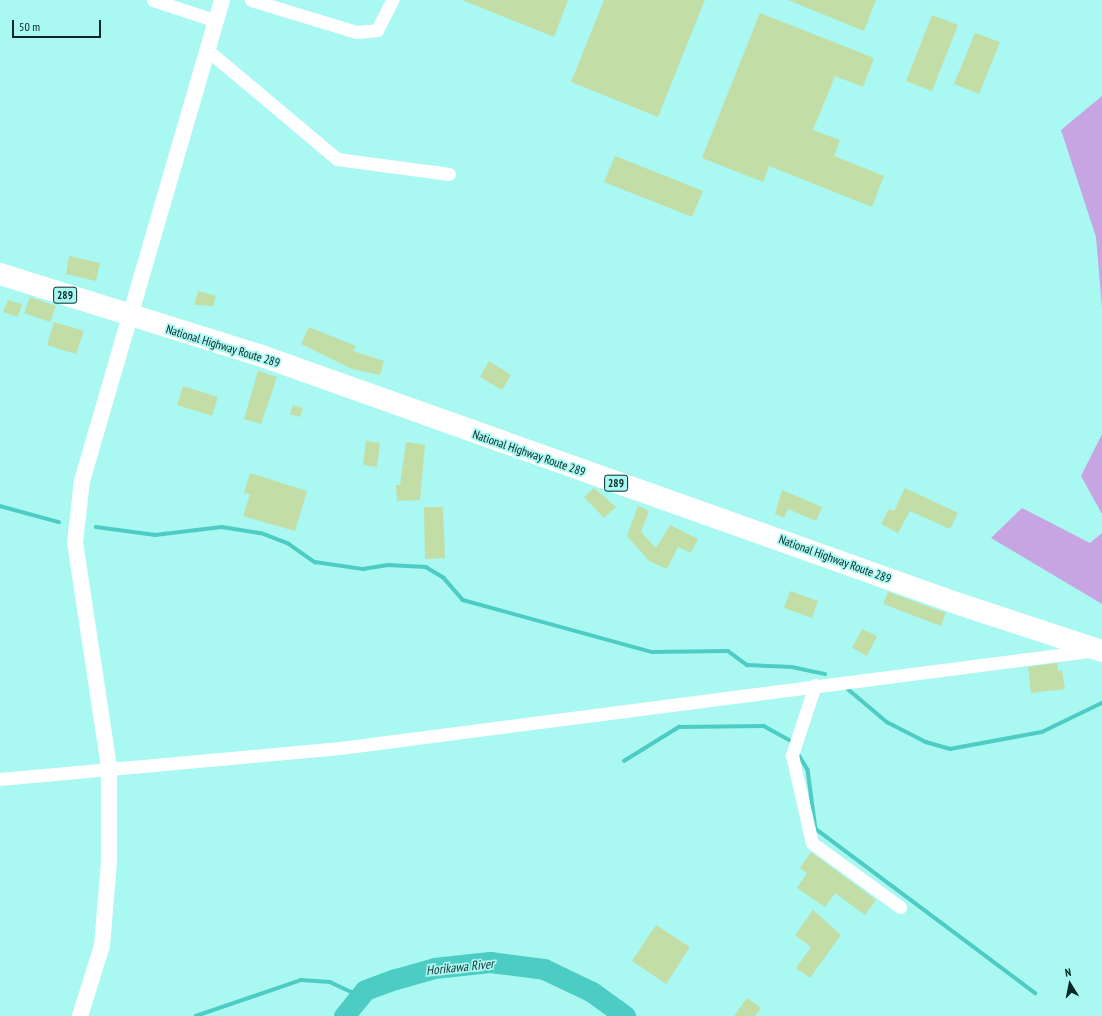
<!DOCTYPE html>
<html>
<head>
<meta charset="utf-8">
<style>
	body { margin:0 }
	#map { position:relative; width:1102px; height:1016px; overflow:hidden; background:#a9f8f1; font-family:"PT Sans Narrow",sans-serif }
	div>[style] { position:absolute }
	.green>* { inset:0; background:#c6a5e2 }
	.stream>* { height:3.5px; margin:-1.75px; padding:0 1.75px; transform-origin:1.75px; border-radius:1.75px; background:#4dccc3 }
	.river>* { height:21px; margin:-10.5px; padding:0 10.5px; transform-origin:10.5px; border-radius:10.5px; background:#4dccc3 }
	.building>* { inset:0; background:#c3dda7 }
	.minor>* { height:13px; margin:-6.5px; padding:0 6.5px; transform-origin:6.5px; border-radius:6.5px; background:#fff }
	.tertiary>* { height:16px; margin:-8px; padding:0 8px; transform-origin:8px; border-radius:8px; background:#fff }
	.trunk>* { height:22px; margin:-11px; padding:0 11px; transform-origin:11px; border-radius:11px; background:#fff }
	span { translate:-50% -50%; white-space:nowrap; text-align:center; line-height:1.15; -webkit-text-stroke:3.5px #a9f8f1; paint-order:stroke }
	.shield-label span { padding:1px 3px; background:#a9f8f1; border:1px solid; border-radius:3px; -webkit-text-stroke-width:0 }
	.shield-label { font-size:11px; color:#062826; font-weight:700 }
	.street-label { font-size:12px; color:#062826 }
	.water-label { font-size:13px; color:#1c3230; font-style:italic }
	.north { position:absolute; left:1050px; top:964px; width:40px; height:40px; -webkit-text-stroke:3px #a9f8f1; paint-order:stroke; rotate:350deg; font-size:11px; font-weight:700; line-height:16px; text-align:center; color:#062826 }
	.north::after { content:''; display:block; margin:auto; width:14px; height:18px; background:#062826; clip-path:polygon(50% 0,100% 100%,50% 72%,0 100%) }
	.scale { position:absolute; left:12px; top:20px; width:89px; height:18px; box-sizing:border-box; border:2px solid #062826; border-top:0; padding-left:5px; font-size:12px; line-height:14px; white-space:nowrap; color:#062826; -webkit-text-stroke:3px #a9f8f1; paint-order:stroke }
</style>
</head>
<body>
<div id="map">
	<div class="green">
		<div style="clip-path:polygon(1102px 96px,1102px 307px,1096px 237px,1061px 130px)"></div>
		<div style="clip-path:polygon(1102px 434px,1102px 514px,1081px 476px)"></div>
		<div style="clip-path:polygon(1022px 508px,1090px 543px,1102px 533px,1102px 604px,991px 538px)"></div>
	</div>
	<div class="stream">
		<div style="left:0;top:506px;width:61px;rotate:15.2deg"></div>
		<div style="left:96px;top:527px;width:60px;rotate:7.7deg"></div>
		<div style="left:155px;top:535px;width:67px;rotate:-6.8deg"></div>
		<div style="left:222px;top:527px;width:39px;rotate:9deg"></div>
		<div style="left:261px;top:533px;width:30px;rotate:21deg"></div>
		<div style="left:289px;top:544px;width:32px;rotate:35deg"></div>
		<div style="left:315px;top:562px;width:49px;rotate:8.3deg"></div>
		<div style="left:363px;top:569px;width:25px;rotate:-9deg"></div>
		<div style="left:388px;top:565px;width:38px;rotate:3deg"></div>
		<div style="left:426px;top:567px;width:21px;rotate:31deg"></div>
		<div style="left:444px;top:578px;width:29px;rotate:49deg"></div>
		<div style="left:463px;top:600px;width:196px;rotate:15.4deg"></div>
		<div style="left:652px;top:652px;width:76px;rotate:-0.8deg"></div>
		<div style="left:728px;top:651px;width:24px;rotate:36deg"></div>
		<div style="left:747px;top:665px;width:45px;rotate:2.5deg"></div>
		<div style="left:792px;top:667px;width:34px;rotate:12deg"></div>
		<div style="left:848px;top:689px;width:51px;rotate:40.2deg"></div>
		<div style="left:887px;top:722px;width:44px;rotate:27.1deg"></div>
		<div style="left:926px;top:742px;width:25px;rotate:16deg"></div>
		<div style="left:950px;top:749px;width:94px;rotate:-10.5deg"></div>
		<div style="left:1042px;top:732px;width:67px;rotate:-25.8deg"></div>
		<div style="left:799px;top:755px;width:17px;rotate:59deg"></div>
		<div style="left:808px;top:770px;width:60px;rotate:82.3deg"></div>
		<div style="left:816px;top:829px;width:274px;rotate:36.8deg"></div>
		<div style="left:624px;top:761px;width:65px;rotate:-31.7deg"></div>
		<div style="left:679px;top:727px;width:85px;rotate:-0.7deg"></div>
		<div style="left:764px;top:726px;width:29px;rotate:29deg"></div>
		<div style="left:196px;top:1016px;width:111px;rotate:-18.9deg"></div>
		<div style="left:301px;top:980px;width:29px;rotate:4deg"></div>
		<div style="left:330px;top:982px;width:31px;rotate:25deg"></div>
	</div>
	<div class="river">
		<div style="left:344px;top:1016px;width:33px;rotate:-51deg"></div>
		<div style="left:365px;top:990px;width:33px;rotate:-20deg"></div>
		<div style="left:396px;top:979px;width:40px;rotate:-16deg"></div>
		<div style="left:434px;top:968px;width:56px;rotate:-6.1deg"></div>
		<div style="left:490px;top:962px;width:54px;rotate:7.4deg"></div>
		<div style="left:544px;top:969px;width:53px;rotate:25.6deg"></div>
		<div style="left:592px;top:992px;width:41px;rotate:36deg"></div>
	</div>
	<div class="building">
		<div style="clip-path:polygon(462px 0,568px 0,554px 37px)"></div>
		<div style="clip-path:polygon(604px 0,705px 0,658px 117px,571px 82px)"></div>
		<div style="clip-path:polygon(788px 0,876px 0,864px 31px)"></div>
		<div style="clip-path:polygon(760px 13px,874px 58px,863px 87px,835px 76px,813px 130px,840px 140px,834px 156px,884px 176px,872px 207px,769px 166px,763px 182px,702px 158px)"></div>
		<div style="clip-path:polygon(932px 15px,958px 25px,932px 91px,906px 81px)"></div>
		<div style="clip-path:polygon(975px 33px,1000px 42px,979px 94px,954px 84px)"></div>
		<div style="clip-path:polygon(615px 156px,703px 191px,692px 217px,604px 182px)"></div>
		<div style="clip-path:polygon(69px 256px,100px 263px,96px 281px,66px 274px)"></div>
		<div style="clip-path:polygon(198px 291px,216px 296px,213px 306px,194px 305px)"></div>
		<div style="clip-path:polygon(30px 297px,56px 306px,50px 322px,24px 313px)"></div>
		<div style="clip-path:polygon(8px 300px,22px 304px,18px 317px,3px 312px)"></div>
		<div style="clip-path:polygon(54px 322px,84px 331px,76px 354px,47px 345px)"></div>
		<div style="clip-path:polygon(309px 327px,356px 346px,353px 351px,384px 361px,380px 375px,352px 369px,301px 344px)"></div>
		<div style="clip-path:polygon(489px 361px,511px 375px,502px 390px,480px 377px)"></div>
		<div style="clip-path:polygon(258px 371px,277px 377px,261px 424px,244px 419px)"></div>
		<div style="clip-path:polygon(183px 386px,218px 397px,212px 416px,177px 405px)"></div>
		<div style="clip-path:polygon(293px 405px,303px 408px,300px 417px,290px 414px)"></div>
		<div style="clip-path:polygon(366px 441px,380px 443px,377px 467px,363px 465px)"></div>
		<div style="clip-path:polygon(406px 442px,425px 445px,420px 500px,397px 501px,396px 485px,400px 485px)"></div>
		<div style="clip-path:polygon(250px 473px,307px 491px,295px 531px,243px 516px,250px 494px,244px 493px)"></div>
		<div style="clip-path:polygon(594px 488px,616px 507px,604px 518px,584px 497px)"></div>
		<div style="clip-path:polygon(905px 488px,958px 513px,950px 529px,910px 511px,898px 533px,881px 524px,889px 509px,894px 511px)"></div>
		<div style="clip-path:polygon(782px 490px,822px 507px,816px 521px,788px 509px,784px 518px,775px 514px)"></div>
		<div style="clip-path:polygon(638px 506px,649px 511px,641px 532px,656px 548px,670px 525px,698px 539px,691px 553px,678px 547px,667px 569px,649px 561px,627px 536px)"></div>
		<div style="clip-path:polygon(424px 507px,443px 507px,445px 558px,425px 559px)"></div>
		<div style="clip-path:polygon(790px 591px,818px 601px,812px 618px,784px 608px)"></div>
		<div style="clip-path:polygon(888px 592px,946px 613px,941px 626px,883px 604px)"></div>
		<div style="clip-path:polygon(862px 629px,877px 636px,867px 656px,852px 648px)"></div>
		<div style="clip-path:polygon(1057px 663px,1058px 671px,1062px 670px,1065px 689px,1031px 693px,1028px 667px)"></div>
		<div style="clip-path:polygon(811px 852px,876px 900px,865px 915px,835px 893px,825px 907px,797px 888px,807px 873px,800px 868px)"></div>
		<div style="clip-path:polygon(813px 910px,841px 935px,810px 978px,796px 968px,811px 947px,795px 935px)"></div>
		<div style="clip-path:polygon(656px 925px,690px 947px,666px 984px,632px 961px)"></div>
		<div style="clip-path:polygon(747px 998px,761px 1008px,755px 1016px,734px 1016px)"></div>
	</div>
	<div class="minor">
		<div style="left:153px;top:0;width:64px;rotate:18.2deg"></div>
		<div style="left:251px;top:0;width:110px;rotate:16.9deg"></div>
		<div style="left:356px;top:32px;width:21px;rotate:-5deg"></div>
		<div style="left:377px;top:30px;width:34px;rotate:-63deg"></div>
		<div style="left:206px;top:49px;width:171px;rotate:40deg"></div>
		<div style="left:337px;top:159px;width:113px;rotate:7.6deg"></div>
		<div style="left:815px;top:685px;width:74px;rotate:108.2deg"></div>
		<div style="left:792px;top:755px;width:90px;rotate:77.2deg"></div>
		<div style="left:812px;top:843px;width:109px;rotate:36deg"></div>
		<div style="left:0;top:779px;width:341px;rotate:-5.2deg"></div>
		<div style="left:340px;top:748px;width:755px;rotate:-7.38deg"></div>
	</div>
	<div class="tertiary">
		<div style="left:80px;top:1016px;width:73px;rotate:-72.6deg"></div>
		<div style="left:102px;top:946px;width:86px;rotate:-85.3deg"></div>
		<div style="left:109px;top:860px;width:93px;rotate:-90deg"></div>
		<div style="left:109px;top:767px;width:227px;rotate:-98.6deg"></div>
		<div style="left:75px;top:543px;width:62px;rotate:-83.6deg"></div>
		<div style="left:82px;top:481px;width:501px;rotate:-73.77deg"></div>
	</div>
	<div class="trunk">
		<div style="left:0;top:274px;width:271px;rotate:17.4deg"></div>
		<div style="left:259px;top:355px;width:743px;rotate:19.58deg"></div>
		<div style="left:959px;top:604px;width:151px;rotate:18.2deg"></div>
	</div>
	<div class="shield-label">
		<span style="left:65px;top:295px">289</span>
		<span style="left:616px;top:483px">289</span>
	</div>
	<div class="street-label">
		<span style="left:223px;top:346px;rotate:17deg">National Highway Route 289</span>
		<span style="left:529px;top:453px;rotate:19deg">National Highway Route 289</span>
		<span style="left:835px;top:559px;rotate:20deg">National Highway Route 289</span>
	</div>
	<div class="water-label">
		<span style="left:460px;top:968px;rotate:-6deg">Horikawa River</span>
	</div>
	<div class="north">N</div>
	<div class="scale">50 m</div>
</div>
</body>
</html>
